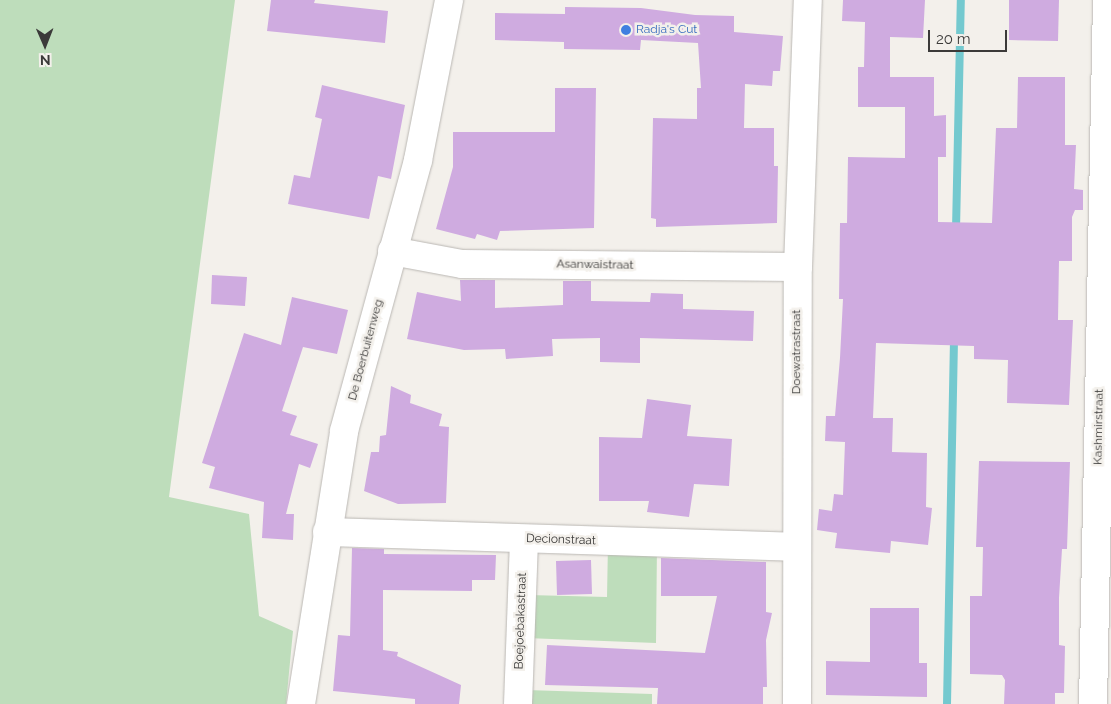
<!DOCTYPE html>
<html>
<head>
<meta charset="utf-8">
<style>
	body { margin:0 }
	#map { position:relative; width:1111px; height:704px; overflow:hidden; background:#f3f0eb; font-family:Raleway,sans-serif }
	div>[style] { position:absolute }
	.green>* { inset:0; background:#beddbb }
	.stream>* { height:8px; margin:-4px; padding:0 4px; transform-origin:4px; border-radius:4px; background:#74c9cf }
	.building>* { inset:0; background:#cfabe0 }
	.roads { filter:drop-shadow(0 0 1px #bab7b3) drop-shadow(0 0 1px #bab7b3) }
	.minor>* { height:28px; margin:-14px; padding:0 14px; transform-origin:14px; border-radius:14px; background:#fff }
	.tertiary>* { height:28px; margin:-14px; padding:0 14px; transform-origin:14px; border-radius:14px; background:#fff }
	.dots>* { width:14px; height:14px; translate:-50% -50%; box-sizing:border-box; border:2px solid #f3f0eb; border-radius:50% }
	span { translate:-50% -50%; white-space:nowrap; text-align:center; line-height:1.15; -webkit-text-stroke:5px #f3f0eb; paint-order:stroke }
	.shop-label { font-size:12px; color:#366cbe }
	.left { translate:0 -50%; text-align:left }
	.street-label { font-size:12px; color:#3b3a39 }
	.north { position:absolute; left:20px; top:20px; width:50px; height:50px; -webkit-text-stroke:4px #f3f0eb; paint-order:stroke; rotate:179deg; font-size:14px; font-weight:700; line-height:20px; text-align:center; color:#3b3a39 }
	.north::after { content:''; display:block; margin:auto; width:18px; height:22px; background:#3b3a39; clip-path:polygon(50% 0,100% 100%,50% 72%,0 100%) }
	.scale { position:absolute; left:928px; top:30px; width:79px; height:22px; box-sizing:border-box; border:2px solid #3b3a39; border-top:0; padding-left:6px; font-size:15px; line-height:18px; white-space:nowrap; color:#3b3a39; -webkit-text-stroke:4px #f3f0eb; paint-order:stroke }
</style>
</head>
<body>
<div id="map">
	<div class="green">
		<div style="clip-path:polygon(0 0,235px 0,169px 497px,249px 514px,259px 616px,293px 631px,286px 704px,0 704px)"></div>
		<div style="clip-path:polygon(608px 543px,657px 544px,656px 643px,526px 638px,528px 595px,607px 597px)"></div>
		<div style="clip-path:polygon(526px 690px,652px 694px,652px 704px,526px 704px)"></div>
	</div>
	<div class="stream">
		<div style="left:956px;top:230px;width:230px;rotate:-88.8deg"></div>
		<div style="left:947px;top:704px;width:367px;rotate:-88.9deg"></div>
	</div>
	<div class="building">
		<div style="clip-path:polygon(271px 0,315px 0,314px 3px,388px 11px,385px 43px,267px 31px)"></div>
		<div style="clip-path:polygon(843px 0,925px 0,923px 38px,890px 37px,890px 77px,934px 77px,934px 116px,946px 115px,946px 157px,938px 157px,938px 222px,992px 223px,996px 128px,1017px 128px,1018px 77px,1065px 77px,1065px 145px,1076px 145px,1074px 189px,1083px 190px,1083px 210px,1075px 210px,1072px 217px,1072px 261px,1059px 261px,1058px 320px,1073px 320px,1069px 405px,1007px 403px,1008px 360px,974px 359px,974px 346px,876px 343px,873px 418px,893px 418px,892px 452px,927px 453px,926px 507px,932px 508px,928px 545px,891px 541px,890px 553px,835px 548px,837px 533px,817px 530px,819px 509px,832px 511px,834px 494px,843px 495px,845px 442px,825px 441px,826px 416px,835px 416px,840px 358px,843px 299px,839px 299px,840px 223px,847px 223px,848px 157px,905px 158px,905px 107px,858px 107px,858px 67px,864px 67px,865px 22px,842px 21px)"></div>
		<div style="clip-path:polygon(1009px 0,1059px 0,1058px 41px,1009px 40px)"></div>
		<div style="clip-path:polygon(565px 7px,641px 8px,695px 15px,734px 16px,734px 32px,783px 36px,780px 71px,773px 71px,772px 86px,745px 84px,744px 128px,774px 128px,774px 166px,778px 166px,777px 223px,656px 227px,656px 219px,651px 218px,653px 118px,697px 119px,697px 88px,701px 88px,698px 43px,641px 40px,640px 50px,564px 49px,564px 42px,495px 40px,495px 13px,565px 14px)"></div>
		<div style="clip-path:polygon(322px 85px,405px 105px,391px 179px,378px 176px,369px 219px,288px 204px,294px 175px,310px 178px,322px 119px,315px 117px)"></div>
		<div style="clip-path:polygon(555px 88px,596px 88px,594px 228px,500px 231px,497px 240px,477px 234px,475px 239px,436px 229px,453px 167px,453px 132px,555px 132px)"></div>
		<div style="clip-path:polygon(212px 275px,247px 277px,245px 306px,211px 304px)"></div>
		<div style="clip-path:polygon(460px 280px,495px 280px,495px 308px,563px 305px,563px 281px,591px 281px,591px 301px,650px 302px,651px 293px,683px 294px,683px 309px,754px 311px,753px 341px,640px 338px,640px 363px,600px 362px,600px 338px,552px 339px,553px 356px,506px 359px,505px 349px,464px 350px,407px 339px,417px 292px,461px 301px)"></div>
		<div style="clip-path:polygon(292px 297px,348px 310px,337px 354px,303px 347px,282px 411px,297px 416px,290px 435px,318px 444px,310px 468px,299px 464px,286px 514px,294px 514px,293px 540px,262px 538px,264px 502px,209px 488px,215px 467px,202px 463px,244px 333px,281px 345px)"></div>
		<div style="clip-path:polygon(391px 386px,411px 395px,410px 403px,442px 414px,439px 426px,449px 427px,446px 503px,398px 504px,364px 491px,371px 452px,379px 452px,380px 436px,386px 435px)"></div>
		<div style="clip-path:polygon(647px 399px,691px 405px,687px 436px,732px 439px,729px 486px,694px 484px,689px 517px,647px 512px,649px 501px,599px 501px,599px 437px,642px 438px)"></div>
		<div style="clip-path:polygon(979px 461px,1070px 462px,1067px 549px,1062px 549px,1059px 598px,1059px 645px,1065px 646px,1064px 693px,1055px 693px,1055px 704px,1004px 704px,1005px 680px,1002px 675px,970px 674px,970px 596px,982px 596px,983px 547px,976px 547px)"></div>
		<div style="clip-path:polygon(352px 548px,384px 549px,384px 554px,496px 555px,495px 580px,472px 580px,472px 591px,383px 590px,383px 650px,398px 652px,397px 656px,461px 685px,459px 704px,415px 704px,415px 699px,333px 691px,338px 635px,350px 636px)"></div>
		<div style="clip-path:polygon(661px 558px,766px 562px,766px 612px,772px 613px,766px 640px,767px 687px,763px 687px,763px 704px,657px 704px,658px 688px,545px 685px,547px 645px,705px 653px,717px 596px,661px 596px)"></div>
		<div style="clip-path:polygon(591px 560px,592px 594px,557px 595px,556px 561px)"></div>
		<div style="clip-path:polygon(870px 608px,919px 608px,919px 663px,927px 663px,927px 697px,826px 695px,826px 661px,870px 662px)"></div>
	</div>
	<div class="roads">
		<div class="minor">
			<div style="left:392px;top:251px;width:71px;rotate:10.5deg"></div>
			<div style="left:462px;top:264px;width:336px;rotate:0.5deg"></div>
			<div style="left:327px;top:532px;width:468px;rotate:1.8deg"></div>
			<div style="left:301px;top:704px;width:276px;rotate:-81deg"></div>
			<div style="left:344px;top:431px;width:281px;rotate:-74.7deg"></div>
			<div style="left:418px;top:160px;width:163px;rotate:-79deg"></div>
			<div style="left:518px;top:704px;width:165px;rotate:-87.9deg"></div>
			<div style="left:797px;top:704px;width:437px;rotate:-89.9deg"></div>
			<div style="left:798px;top:267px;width:267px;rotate:-87.9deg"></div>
		</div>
		<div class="tertiary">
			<div style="left:1093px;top:704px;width:704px;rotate:-88.86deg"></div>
		</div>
	</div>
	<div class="dots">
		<div style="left:626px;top:30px;background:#3f7fe0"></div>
	</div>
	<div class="shop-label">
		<span class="left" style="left:636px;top:30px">Radja's Cut</span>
	</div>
	<div class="street-label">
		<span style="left:595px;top:265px;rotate:1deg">Asanwaistraat</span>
		<span style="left:366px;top:350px;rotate:-75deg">De Boerbuitenweg</span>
		<span style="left:797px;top:352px;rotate:-90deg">Doewatrastraat</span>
		<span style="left:1099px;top:427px;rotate:-89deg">Kashmirstraat</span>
		<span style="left:561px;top:540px;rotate:2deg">Decionstraat</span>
		<span style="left:521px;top:621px;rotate:-88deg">Boejoebakastraat</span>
	</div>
	<div class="north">N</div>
	<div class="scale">20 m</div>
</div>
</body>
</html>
